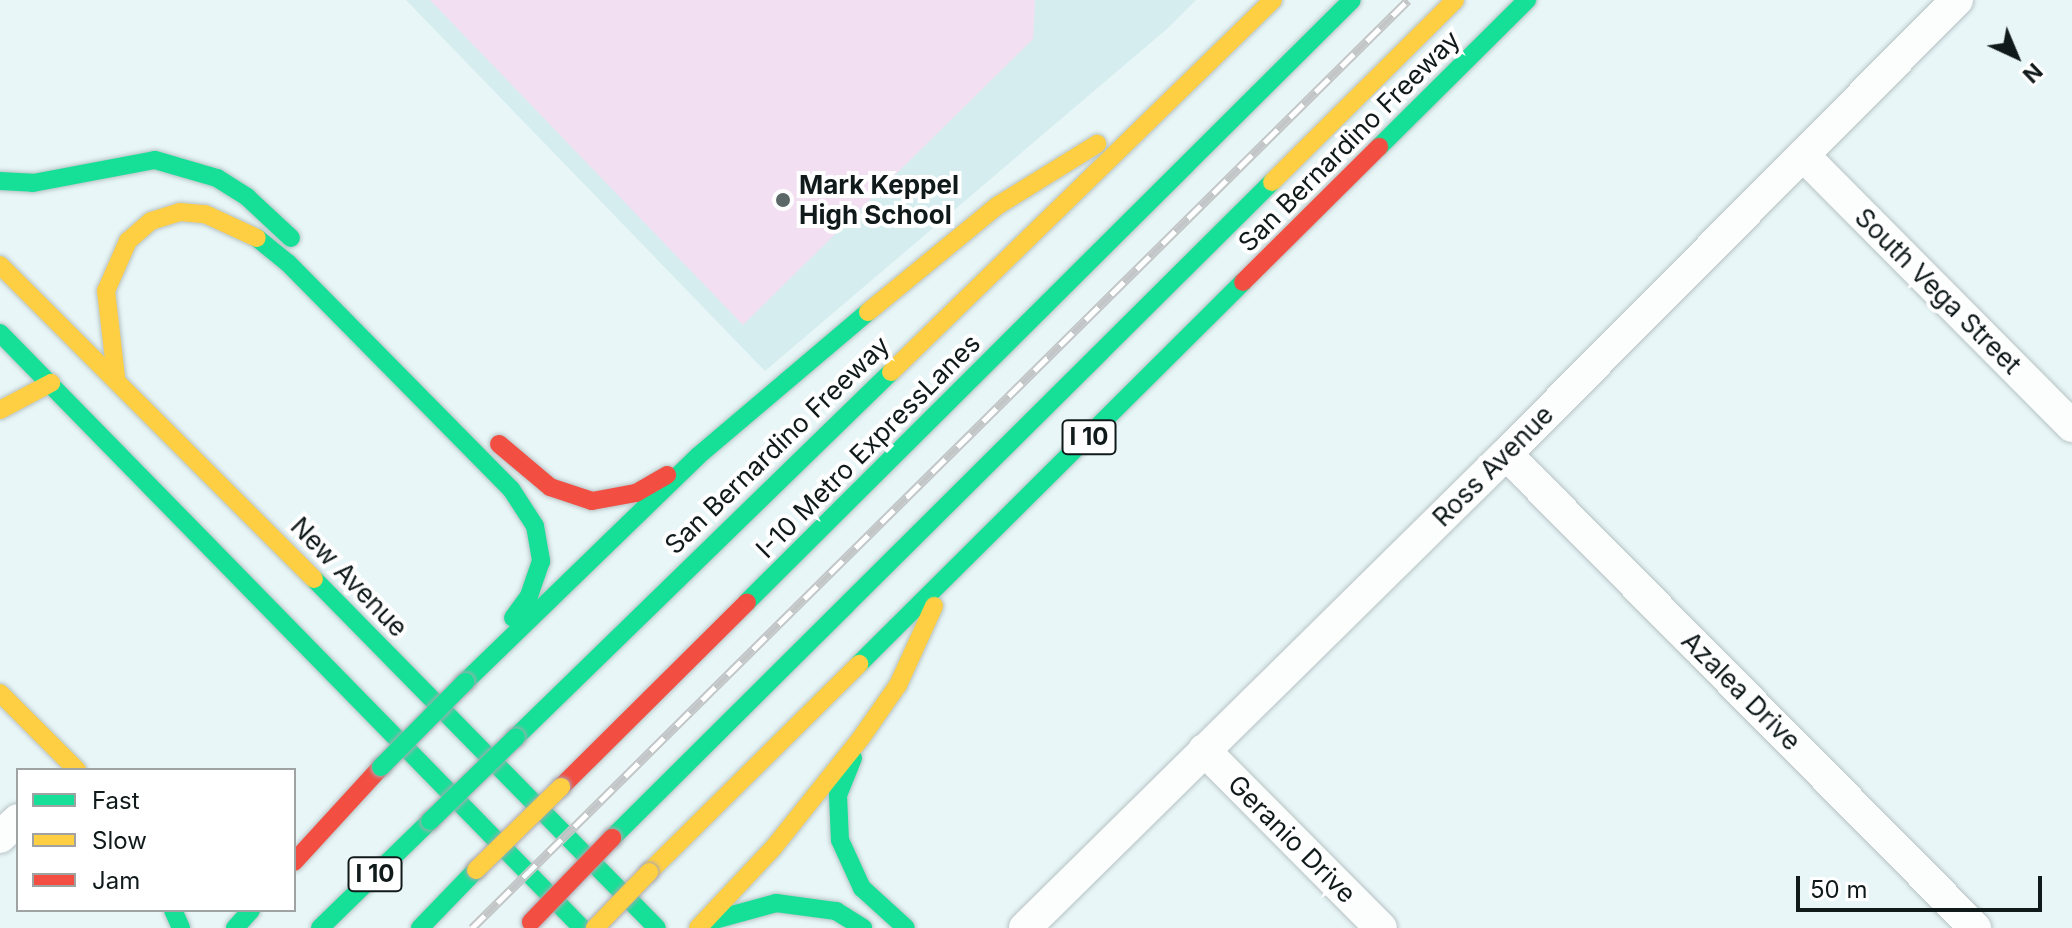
<!DOCTYPE html>
<html>
<head>
<meta charset="utf-8">
<style>
	body { margin:0 }
	#map { position:relative; width:2072px; height:928px; overflow:hidden; background:#e8f6f7; font-family:Inter,sans-serif }
	div>[style] { position:absolute }
	.built>* { inset:0; background:#d5edef }
	.green>* { inset:0; background:#f2dff2 }
	.roads { filter:drop-shadow(0 0 2px #b7c2c3) drop-shadow(0 0 2px #b7c2c3) }
	.street>* { height:32px; margin:-16px; padding:0 16px; transform-origin:16px; border-radius:16px; background:#fcfefe }
	.fast>* { height:18px; margin:-9px; padding:0 9px; transform-origin:9px; border-radius:9px; background:#16e098 }
	.slow>* { height:18px; margin:-9px; padding:0 9px; transform-origin:9px; border-radius:9px; background:#ffcf43 }
	.jam>* { height:18px; margin:-9px; padding:0 9px; transform-origin:9px; border-radius:9px; background:#f24e42 }
	.rail>* { height:9px; margin-top:-4.5px; transform-origin:0; background:repeating-linear-gradient(90deg,#fff 0 18px,#c3c6c7 0 36px); box-sizing:border-box; border-block:2px solid #c3c6c7 }
	.bridges { filter:drop-shadow(0 0 2px #aaa8b0) drop-shadow(0 0 2px #aaa8b0) }
	.fast-bridge>* { height:18px; margin:-9px; padding:0 9px; transform-origin:9px; border-radius:9px; background:#16e098 }
	.slow-bridge>* { height:18px; margin:-9px; padding:0 9px; transform-origin:9px; border-radius:9px; background:#ffcf43 }
	.jam-bridge>* { height:18px; margin:-9px; padding:0 9px; transform-origin:9px; border-radius:9px; background:#f24e42 }
	.dots>* { width:22px; height:22px; translate:-50% -50%; box-sizing:border-box; border:4px solid #fff; border-radius:50% }
	span { translate:-50% -50%; white-space:nowrap; text-align:center; line-height:1.15; -webkit-text-stroke:8px #fff; paint-order:stroke }
	.shield-label span { padding:2px 6px; background:#fff; border:2px solid; border-radius:6px; -webkit-text-stroke-width:0 }
	.shield-label { font-size:24px; color:#111a1b; font-weight:700 }
	.street-label { font-size:26px; color:#111a1b }
	.poi-label { font-size:26px; color:#111a1b; font-weight:700 }
	.left { translate:0 -50%; text-align:left }
	.legend { position:absolute; left:16px; top:768px; width:280px; height:144px; box-sizing:border-box; background:#fff; border:2px solid #a0a3a4; margin:0; padding:10px 14px; list-style:none; font-size:24px; color:#111a1b }
	.legend li { display:flex; align-items:center; gap:16px; height:40px }
	.legend b { width:40px; border:2px solid #a0a3a4 }
	.north { position:absolute; left:1976px; top:16px; width:80px; height:80px; -webkit-text-stroke:6px #fff; paint-order:stroke; rotate:136deg; font-size:22px; font-weight:700; line-height:32px; text-align:center; color:#111a1b }
	.north::after { content:''; display:block; margin:auto; width:28px; height:36px; background:#111a1b; clip-path:polygon(50% 0,100% 100%,50% 72%,0 100%) }
	.scale { position:absolute; left:1796px; top:876px; width:246px; height:36px; box-sizing:border-box; border:4px solid #111a1b; border-top:0; padding-left:10px; font-size:24px; line-height:28px; white-space:nowrap; color:#111a1b; -webkit-text-stroke:6px #fff; paint-order:stroke }
</style>
</head>
<body>
<div id="map">
	<div class="built">
		<div style="clip-path:polygon(406px 0,1196px 0,1168px 28px,765px 371px)"></div>
	</div>
	<div class="green">
		<div style="clip-path:polygon(430px 0,1035px 0,1033px 39px,743px 325px)"></div>
	</div>
	<div class="roads">
		<div class="street">
			<div style="left:1803px;top:155px;width:382px;rotate:45.2deg"></div>
			<div style="left:1506px;top:454px;width:667px;rotate:45.3deg"></div>
			<div style="left:1204px;top:750px;width:251px;rotate:45.2deg"></div>
			<div style="left:0;top:837px;width:25px;rotate:-43deg"></div>
			<div style="left:1025px;top:928px;width:675px;rotate:-44.58deg"></div>
			<div style="left:1506px;top:454px;width:640px;rotate:-45.19deg"></div>
		</div>
		<div class="fast">
			<div style="left:1379px;top:147px;width:209px;rotate:-44.8deg"></div>
			<div style="left:0;top:181px;width:33px;rotate:3deg"></div>
			<div style="left:33px;top:183px;width:124px;rotate:-10.7deg"></div>
			<div style="left:155px;top:160px;width:65px;rotate:16.2deg"></div>
			<div style="left:217px;top:178px;width:36px;rotate:32deg"></div>
			<div style="left:247px;top:197px;width:60px;rotate:43deg"></div>
			<div style="left:257px;top:238px;width:40px;rotate:39deg"></div>
			<div style="left:288px;top:263px;width:317px;rotate:45.4deg"></div>
			<div style="left:511px;top:489px;width:44px;rotate:57deg"></div>
			<div style="left:535px;top:526px;width:36px;rotate:80deg"></div>
			<div style="left:541px;top:561px;width:37px;rotate:109deg"></div>
			<div style="left:529px;top:596px;width:27px;rotate:126deg"></div>
			<div style="left:0;top:333px;width:832px;rotate:45.63deg"></div>
			<div style="left:314px;top:579px;width:489px;rotate:45.5deg"></div>
			<div style="left:747px;top:602px;width:853px;rotate:-44.86deg"></div>
			<div style="left:859px;top:664px;width:542px;rotate:-44.85deg"></div>
			<div style="left:465px;top:682px;width:325px;rotate:-44.1deg"></div>
			<div style="left:698px;top:456px;width:223px;rotate:-40.3deg"></div>
			<div style="left:516px;top:737px;width:523px;rotate:-44.23deg"></div>
			<div style="left:853px;top:758px;width:40px;rotate:112deg"></div>
			<div style="left:838px;top:795px;width:45px;rotate:87.5deg"></div>
			<div style="left:840px;top:840px;width:53px;rotate:65.4deg"></div>
			<div style="left:862px;top:888px;width:59px;rotate:42.3deg"></div>
			<div style="left:612px;top:838px;width:931px;rotate:-44.83deg"></div>
			<div style="left:173px;top:910px;width:20px;rotate:66deg"></div>
			<div style="left:703px;top:923px;width:76px;rotate:-15.3deg"></div>
			<div style="left:776px;top:903px;width:61px;rotate:7.6deg"></div>
			<div style="left:836px;top:911px;width:32px;rotate:32deg"></div>
			<div style="left:235px;top:928px;width:24px;rotate:-48deg"></div>
			<div style="left:320px;top:928px;width:153px;rotate:-44.2deg"></div>
			<div style="left:420px;top:928px;width:81px;rotate:-46deg"></div>
		</div>
		<div class="slow">
			<div style="left:1272px;top:182px;width:258px;rotate:-44.8deg"></div>
			<div style="left:0;top:265px;width:444px;rotate:45deg"></div>
			<div style="left:868px;top:312px;width:167px;rotate:-39.4deg"></div>
			<div style="left:997px;top:206px;width:118px;rotate:-31.8deg"></div>
			<div style="left:891px;top:372px;width:533px;rotate:-44.24deg"></div>
			<div style="left:116px;top:377px;width:87px;rotate:-96.6deg"></div>
			<div style="left:106px;top:291px;width:55px;rotate:-66.3deg"></div>
			<div style="left:128px;top:241px;width:30px;rotate:-41deg"></div>
			<div style="left:151px;top:221px;width:30px;rotate:-17deg"></div>
			<div style="left:180px;top:212px;width:25px;rotate:5deg"></div>
			<div style="left:205px;top:214px;width:57px;rotate:24.8deg"></div>
			<div style="left:0;top:410px;width:58px;rotate:-27.9deg"></div>
			<div style="left:0;top:693px;width:109px;rotate:45deg"></div>
			<div style="left:649px;top:872px;width:296px;rotate:-44.7deg"></div>
			<div style="left:698px;top:928px;width:111px;rotate:-46.8deg"></div>
			<div style="left:774px;top:847px;width:139px;rotate:-51.4deg"></div>
			<div style="left:861px;top:738px;width:65px;rotate:-55.1deg"></div>
			<div style="left:898px;top:685px;width:87px;rotate:-65.5deg"></div>
		</div>
		<div class="jam">
			<div style="left:1243px;top:282px;width:192px;rotate:-44.8deg"></div>
			<div style="left:499px;top:444px;width:67px;rotate:40.1deg"></div>
			<div style="left:550px;top:487px;width:44px;rotate:18.4deg"></div>
			<div style="left:592px;top:501px;width:45px;rotate:-10.3deg"></div>
			<div style="left:636px;top:493px;width:36px;rotate:-30deg"></div>
			<div style="left:561px;top:787px;width:262px;rotate:-44.8deg"></div>
			<div style="left:294px;top:862px;width:129px;rotate:-47.5deg"></div>
		</div>
	</div>
	<div class="rail">
		<div style="left:472px;top:928px;width:1318px;rotate:-44.75deg"></div>
	</div>
	<div class="bridges">
		<div class="fast-bridge">
			<div style="left:381px;top:767px;width:120px;rotate:-45.3deg"></div>
			<div style="left:430px;top:821px;width:120px;rotate:-44.3deg"></div>
		</div>
		<div class="slow-bridge">
			<div style="left:476px;top:870px;width:119px;rotate:-44.3deg"></div>
			<div style="left:595px;top:928px;width:78px;rotate:-46deg"></div>
		</div>
		<div class="jam-bridge">
			<div style="left:531px;top:922px;width:117px;rotate:-46deg"></div>
		</div>
	</div>
	<div class="dots">
		<div style="left:783px;top:200px;background:#5c6768"></div>
	</div>
	<div class="shield-label">
		<span style="left:1089px;top:437px">I 10</span>
		<span style="left:375px;top:874px">I 10</span>
	</div>
	<div class="street-label">
		<span style="left:1349px;top:141px;rotate:-45deg">San Bernardino Freeway</span>
		<span style="left:1938px;top:291px;rotate:45deg">South Vega Street</span>
		<span style="left:777px;top:445px;rotate:-44deg">San Bernardino Freeway</span>
		<span style="left:868px;top:446px;rotate:-45deg">I-10 Metro ExpressLanes</span>
		<span style="left:1493px;top:466px;rotate:-45deg">Ross Avenue</span>
		<span style="left:349px;top:577px;rotate:46deg">New Avenue</span>
		<span style="left:1741px;top:691px;rotate:45deg">Azalea Drive</span>
		<span style="left:1292px;top:839px;rotate:45deg">Geranio Drive</span>
	</div>
	<div class="poi-label">
		<span class="left" style="left:799px;top:200px">Mark Keppel<br>High School</span>
	</div>
	<ul class="legend">
	<li><b style="height:10px;background:#16e098"></b>Fast</li>
	<li><b style="height:10px;background:#ffcf43"></b>Slow</li>
	<li><b style="height:10px;background:#f24e42"></b>Jam</li>
	</ul>
	<div class="north">N</div>
	<div class="scale">50 m</div>
</div>
</body>
</html>
